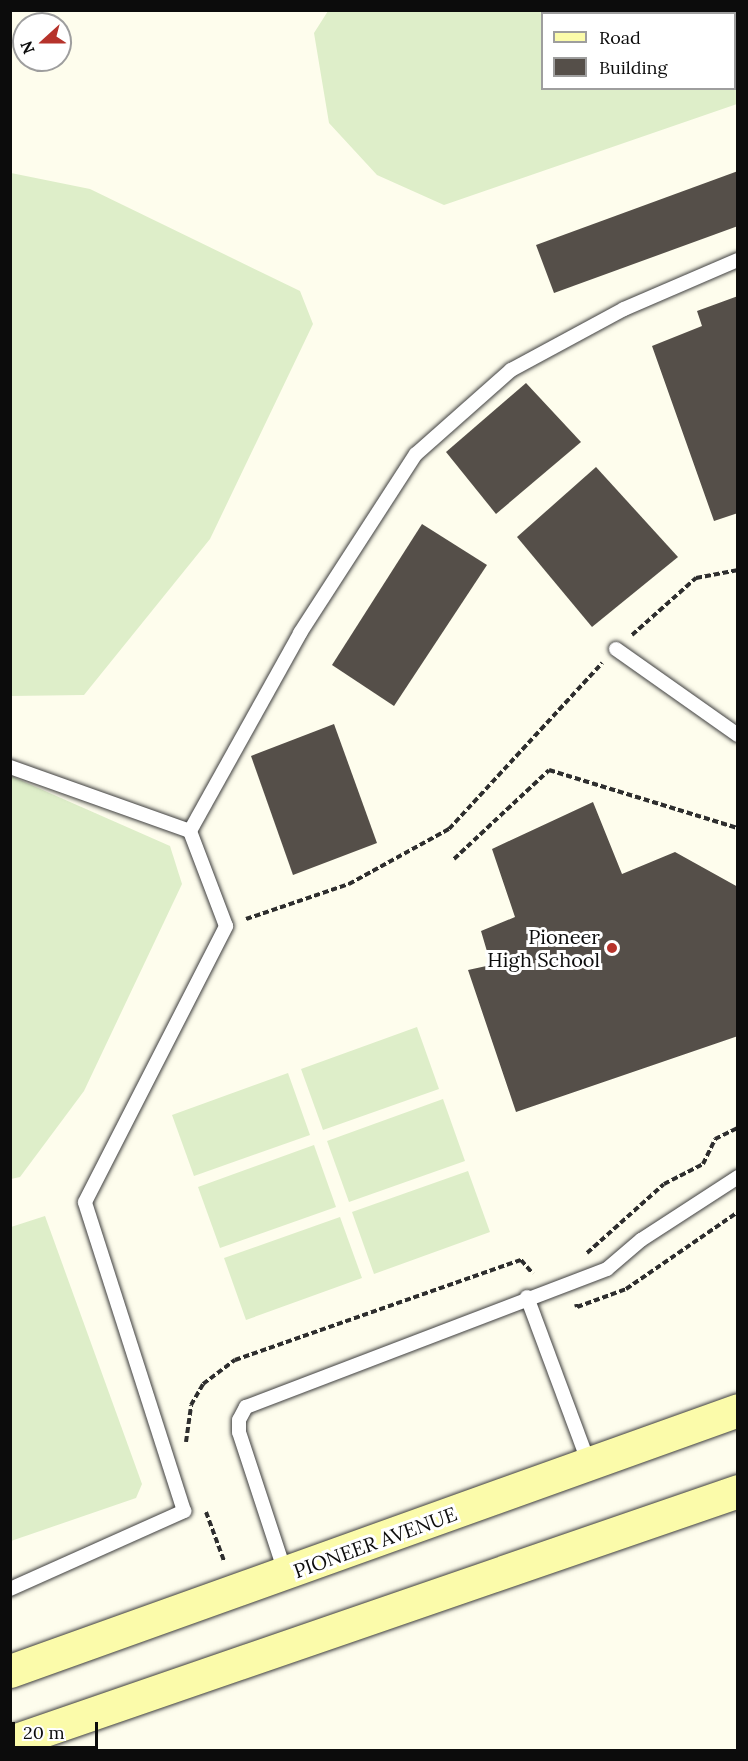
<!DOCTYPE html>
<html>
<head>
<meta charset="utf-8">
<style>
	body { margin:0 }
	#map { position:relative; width:748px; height:1761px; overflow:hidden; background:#fefded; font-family:Lora,serif }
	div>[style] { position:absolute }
	.pitch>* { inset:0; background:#deeec9 }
	.building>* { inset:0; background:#554f49 }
	.path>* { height:4px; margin-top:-2px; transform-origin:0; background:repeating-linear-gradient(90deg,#2e2e2e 0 6px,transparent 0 9px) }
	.roads { filter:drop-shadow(0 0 2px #3f3f3f) drop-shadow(0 0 2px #3f3f3f) }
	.lane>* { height:14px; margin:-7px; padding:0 7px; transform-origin:7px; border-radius:7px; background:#fff }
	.secondary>* { height:33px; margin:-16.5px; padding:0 16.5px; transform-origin:16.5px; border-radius:16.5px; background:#fbfbaa }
	.dots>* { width:16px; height:16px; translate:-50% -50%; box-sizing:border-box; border:3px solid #fff; border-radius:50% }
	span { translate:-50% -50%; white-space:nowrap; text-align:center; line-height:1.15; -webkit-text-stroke:6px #fff; paint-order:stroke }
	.poi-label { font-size:20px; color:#0c0c0c }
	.right { translate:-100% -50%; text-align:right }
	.street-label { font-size:20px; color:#0c0c0c }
	.frame { position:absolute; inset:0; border:12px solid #0c0c0c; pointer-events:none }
	.legend { position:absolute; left:541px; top:12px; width:195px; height:78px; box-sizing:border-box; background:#fff; border:2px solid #9e9e9e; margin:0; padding:8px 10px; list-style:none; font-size:18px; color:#0c0c0c }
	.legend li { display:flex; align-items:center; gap:12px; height:30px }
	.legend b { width:30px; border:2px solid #9e9e9e }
	.north { position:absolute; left:12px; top:12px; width:60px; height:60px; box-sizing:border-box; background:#fff; border:2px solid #9e9e9e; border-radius:50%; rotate:249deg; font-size:16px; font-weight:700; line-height:24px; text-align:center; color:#0c0c0c }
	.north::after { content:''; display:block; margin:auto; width:21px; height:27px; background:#b6332b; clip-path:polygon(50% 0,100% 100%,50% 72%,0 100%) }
	.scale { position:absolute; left:12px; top:1722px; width:86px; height:27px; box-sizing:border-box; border:3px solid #0c0c0c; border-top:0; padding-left:8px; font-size:18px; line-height:21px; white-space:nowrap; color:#0c0c0c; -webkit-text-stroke:4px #fff; paint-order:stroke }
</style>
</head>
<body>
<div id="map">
	<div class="pitch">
		<div style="clip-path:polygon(evenodd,328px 11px,737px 11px,737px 104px,444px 205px,377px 175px,329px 123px,314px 33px,328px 11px,542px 14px,734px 14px,734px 88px,542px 88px,542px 14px)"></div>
		<div style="clip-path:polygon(11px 173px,90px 189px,300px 291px,313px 324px,210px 539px,84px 695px,11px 696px)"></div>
		<div style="clip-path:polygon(11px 776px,170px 846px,182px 884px,84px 1091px,20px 1177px,11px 1179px)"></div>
		<div style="clip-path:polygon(417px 1027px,439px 1089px,323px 1130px,301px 1069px)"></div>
		<div style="clip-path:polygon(288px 1073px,310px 1135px,194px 1176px,172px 1115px)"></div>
		<div style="clip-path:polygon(443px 1099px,465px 1161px,349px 1202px,327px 1141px)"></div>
		<div style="clip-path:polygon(314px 1145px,336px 1207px,220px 1248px,198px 1187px)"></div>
		<div style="clip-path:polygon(468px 1171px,490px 1232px,374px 1274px,352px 1212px)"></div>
		<div style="clip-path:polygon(45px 1216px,142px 1484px,136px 1498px,11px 1541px,11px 1227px)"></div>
		<div style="clip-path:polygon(340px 1217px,362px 1278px,246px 1320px,224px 1258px)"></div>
	</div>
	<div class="building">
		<div style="clip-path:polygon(738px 171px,738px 226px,554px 293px,536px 245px)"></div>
		<div style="clip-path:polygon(738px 296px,738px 513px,714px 521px,652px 346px,702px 326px,697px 311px)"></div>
		<div style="clip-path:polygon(526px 383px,581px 442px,496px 514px,446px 452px)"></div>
		<div style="clip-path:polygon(596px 467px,678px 557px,592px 627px,517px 537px)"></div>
		<div style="clip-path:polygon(422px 524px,487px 565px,394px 706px,332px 665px)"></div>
		<div style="clip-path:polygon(334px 724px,377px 843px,293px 875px,251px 756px)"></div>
		<div style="clip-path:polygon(593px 802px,622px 874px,675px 852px,738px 887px,738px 1036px,516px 1112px,468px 970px,491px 965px,481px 931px,515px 917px,492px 849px)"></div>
	</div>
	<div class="path">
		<div style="left:632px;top:635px;width:86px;rotate:-41.7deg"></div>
		<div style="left:696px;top:578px;width:43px;rotate:-10.8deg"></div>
		<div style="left:454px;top:859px;width:130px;rotate:-43.1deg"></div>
		<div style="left:549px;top:770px;width:198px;rotate:17.1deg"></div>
		<div style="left:246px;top:919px;width:109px;rotate:-18.8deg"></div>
		<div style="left:349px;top:884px;width:114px;rotate:-28.8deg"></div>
		<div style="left:449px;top:829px;width:226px;rotate:-47.3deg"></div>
		<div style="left:587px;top:1253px;width:103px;rotate:-41.9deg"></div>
		<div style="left:664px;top:1184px;width:44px;rotate:-27.1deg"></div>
		<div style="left:703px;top:1164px;width:28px;rotate:-64deg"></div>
		<div style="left:715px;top:1139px;width:25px;rotate:-26deg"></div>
		<div style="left:576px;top:1304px;width:3px;rotate:72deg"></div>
		<div style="left:577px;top:1307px;width:52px;rotate:-20.2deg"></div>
		<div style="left:626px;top:1289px;width:136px;rotate:-34.5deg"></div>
		<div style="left:186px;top:1442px;width:37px;rotate:-82deg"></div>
		<div style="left:191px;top:1405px;width:24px;rotate:-60deg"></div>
		<div style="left:203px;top:1384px;width:40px;rotate:-37deg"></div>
		<div style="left:235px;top:1360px;width:303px;rotate:-19.3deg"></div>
		<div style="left:521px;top:1260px;width:18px;rotate:49deg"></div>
		<div style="left:206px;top:1512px;width:52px;rotate:69.8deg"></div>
	</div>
	<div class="roads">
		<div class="lane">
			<div style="left:616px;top:649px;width:149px;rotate:35.2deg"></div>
			<div style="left:10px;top:767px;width:191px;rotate:19.6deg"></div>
			<div style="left:527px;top:1297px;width:178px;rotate:69.6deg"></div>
			<div style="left:285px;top:1572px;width:147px;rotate:-108.2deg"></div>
			<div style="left:239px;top:1432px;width:12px;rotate:-90deg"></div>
			<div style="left:239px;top:1420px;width:15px;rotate:-62deg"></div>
			<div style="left:246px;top:1407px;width:386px;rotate:-20.9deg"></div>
			<div style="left:607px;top:1269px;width:45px;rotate:-40.5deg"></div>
			<div style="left:641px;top:1240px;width:116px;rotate:-33deg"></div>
			<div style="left:10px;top:1589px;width:191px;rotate:-24.1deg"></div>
			<div style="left:184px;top:1511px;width:324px;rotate:-107.8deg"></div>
			<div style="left:85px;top:1202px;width:310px;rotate:-62.9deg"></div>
			<div style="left:226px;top:926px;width:102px;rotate:-110.8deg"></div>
			<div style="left:190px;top:831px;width:227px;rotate:-60.9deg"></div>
			<div style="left:300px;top:633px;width:213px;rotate:-57.1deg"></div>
			<div style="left:416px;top:454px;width:127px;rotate:-41.5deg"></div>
			<div style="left:511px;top:370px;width:128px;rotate:-28.4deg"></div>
			<div style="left:624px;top:309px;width:124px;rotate:-23.3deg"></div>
		</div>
		<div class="secondary">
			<div style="left:10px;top:1671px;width:773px;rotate:-19.72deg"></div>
			<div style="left:10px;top:1742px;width:770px;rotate:-19.02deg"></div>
		</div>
	</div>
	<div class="dots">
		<div style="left:612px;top:948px;background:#b6332b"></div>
	</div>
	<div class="poi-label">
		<span class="right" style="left:600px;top:948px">Pioneer<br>High School</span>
	</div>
	<div class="street-label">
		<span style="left:375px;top:1542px;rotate:-20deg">PIONEER AVENUE</span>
	</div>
	<div class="frame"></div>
	<ul class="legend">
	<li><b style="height:8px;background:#fbfbaa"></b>Road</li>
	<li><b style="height:16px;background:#554f49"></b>Building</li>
	</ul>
	<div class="north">N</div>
	<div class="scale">20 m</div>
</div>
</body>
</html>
